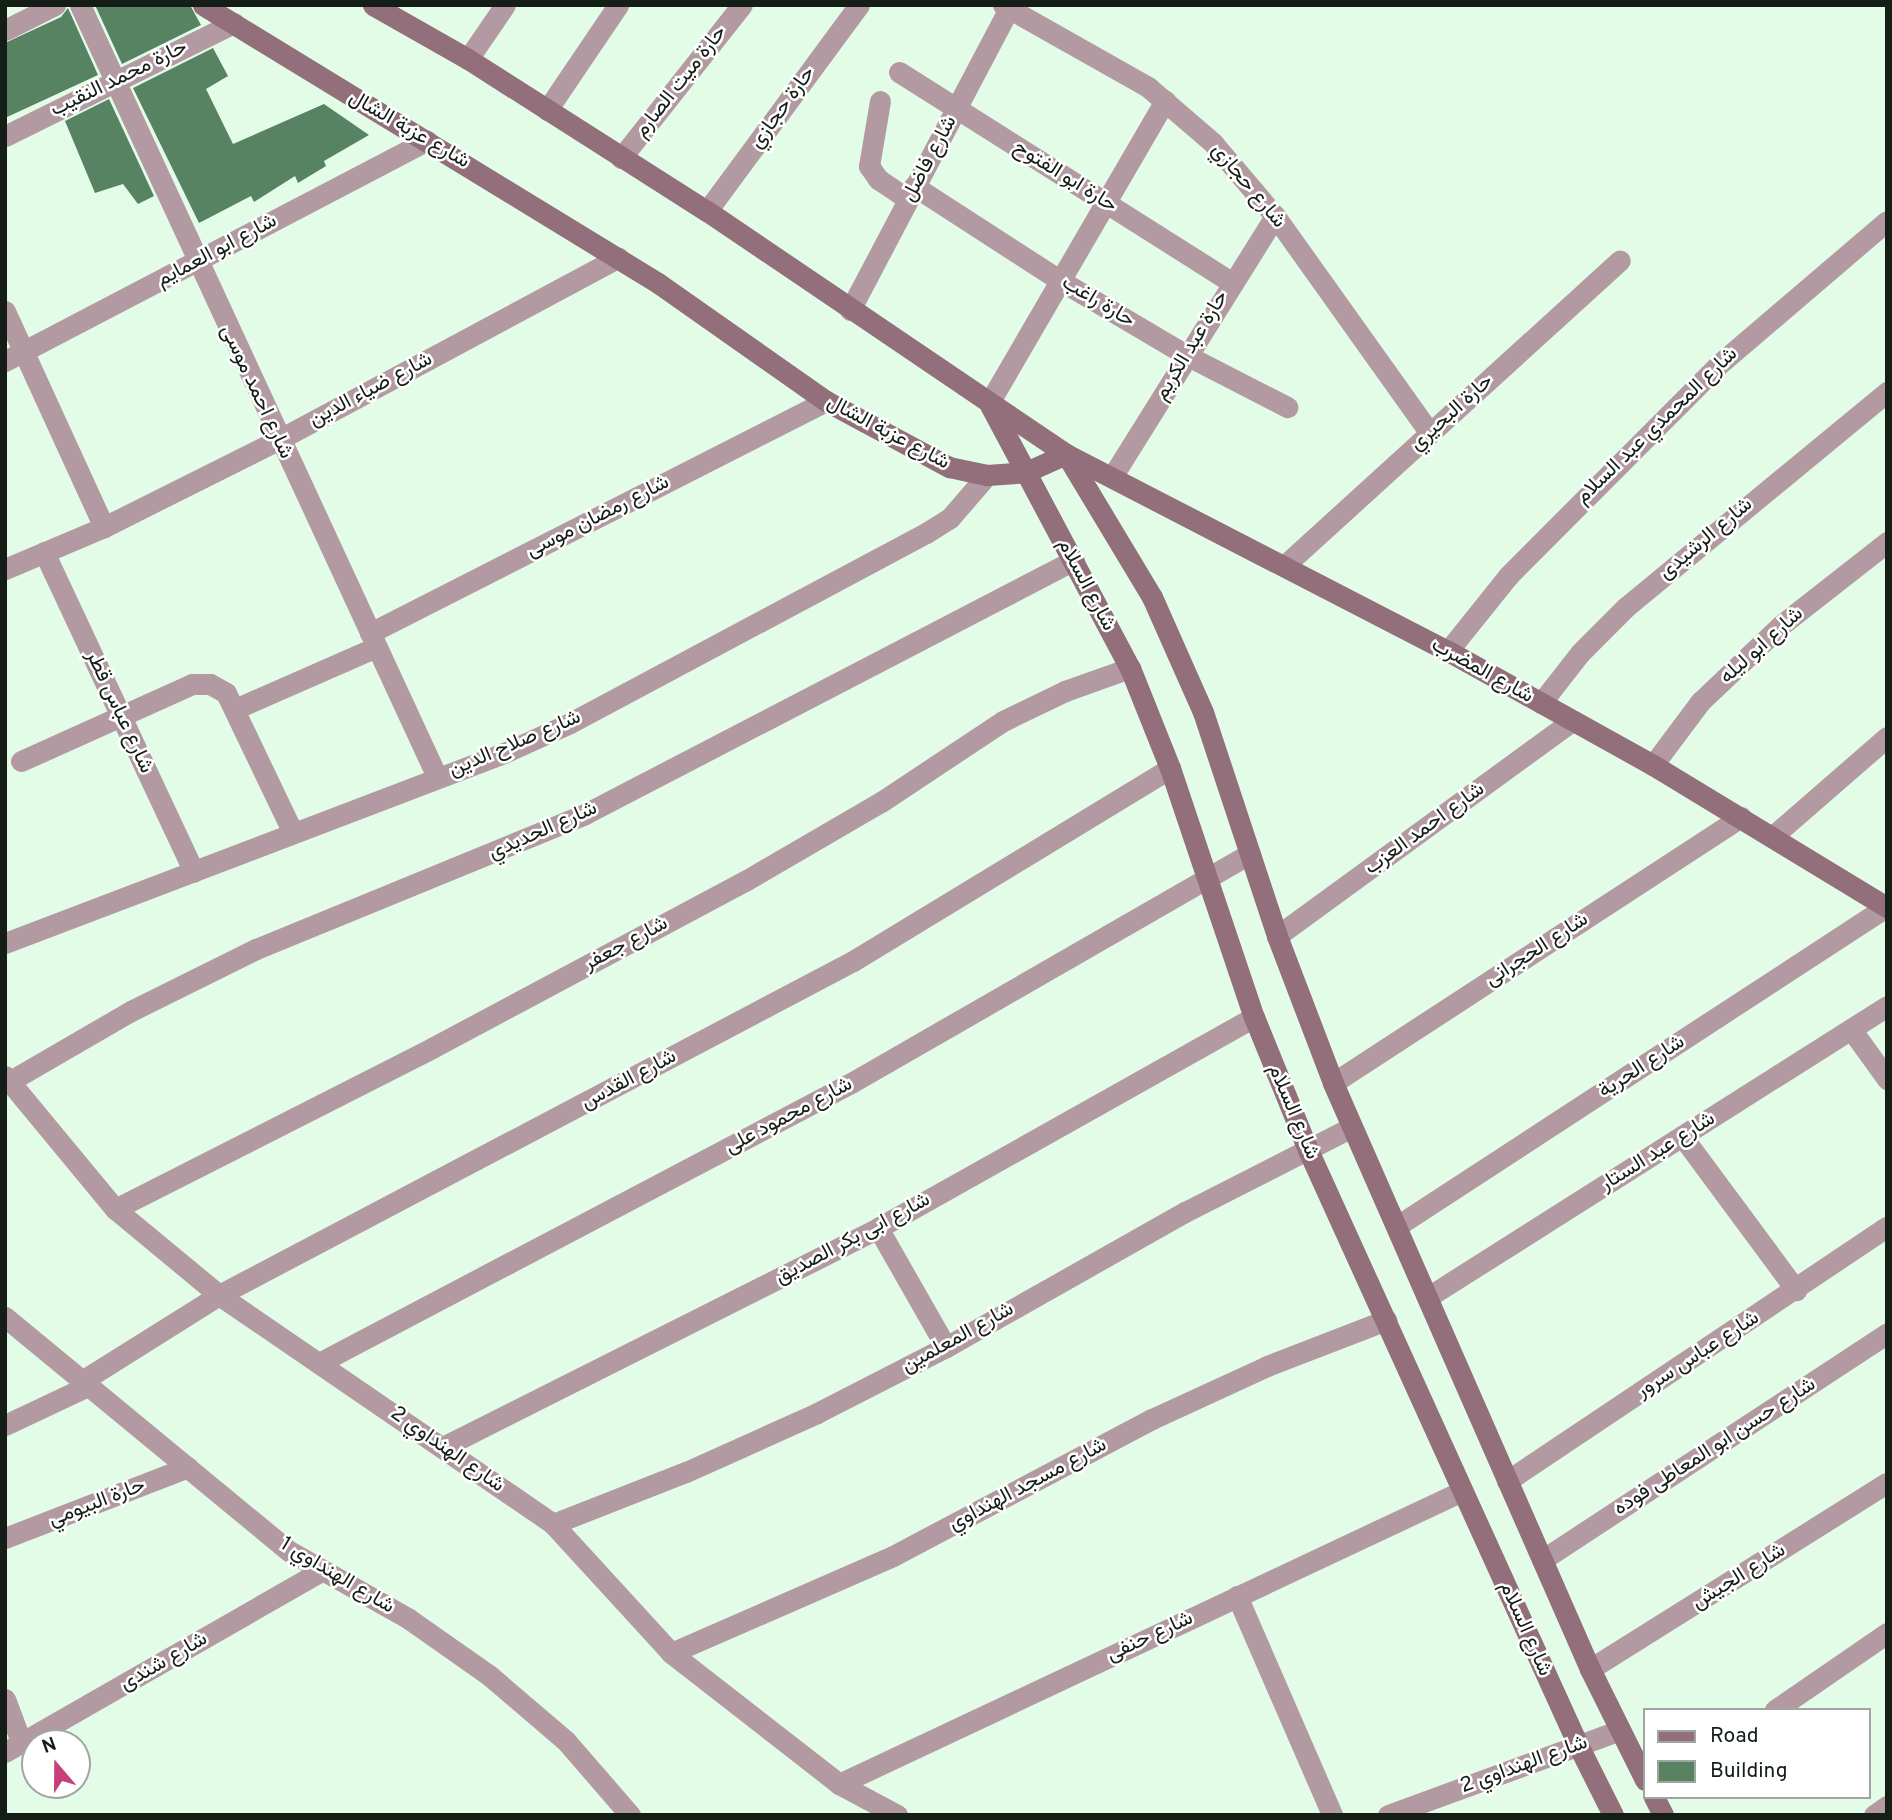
<!DOCTYPE html>
<html>
<head>
<meta charset="utf-8">
<style>
	body { margin:0 }
	#map { position:relative; width:1892px; height:1820px; overflow:hidden; background:#e2fce7; font-family:Overpass,Vazirmatn,sans-serif }
	div>[style] { position:absolute }
	.building>* { inset:0; background:#588363 }
	.street>* { height:21px; margin:-10.5px; padding:0 10.5px; transform-origin:10.5px; border-radius:10.5px; background:#b39aa2 }
	.secondary>* { height:21px; margin:-10.5px; padding:0 10.5px; transform-origin:10.5px; border-radius:10.5px; background:#926f7a }
	span { translate:-50% -50%; white-space:nowrap; text-align:center; line-height:1.15; -webkit-text-stroke:5px #fff; paint-order:stroke }
	.street-label { font-size:21px; color:#141d16 }
	.frame { position:absolute; inset:0; border:7px solid #141d16; pointer-events:none }
	.legend { position:absolute; left:1643px; top:1708px; width:228px; height:91px; box-sizing:border-box; background:#fff; border:2px solid #a1a5a2; margin:0; padding:9px 12px; list-style:none; font-size:21px; color:#141d16 }
	.legend li { display:flex; align-items:center; gap:14px; height:35px }
	.legend b { width:35px; border:2px solid #a1a5a2 }
	.north { position:absolute; left:21px; top:1729px; width:70px; height:70px; box-sizing:border-box; background:#fff; border:2px solid #a1a5a2; border-radius:50%; rotate:340deg; font-size:19px; font-weight:700; line-height:28px; text-align:center; color:#141d16 }
	.north::after { content:''; display:block; margin:auto; width:24px; height:32px; background:#c83f7a; clip-path:polygon(50% 0,100% 100%,50% 72%,0 100%) }
</style>
</head>
<body>
<div id="map">
	<div class="building">
		<div style="clip-path:polygon(95px 5px,190px 5px,201px 25px,122px 64px)"></div>
		<div style="clip-path:polygon(68px 8px,98px 75px,5px 118px,5px 43px,61px 17px)"></div>
		<div style="clip-path:polygon(213px 48px,228px 76px,206px 89px,233px 144px,324px 104px,369px 135px,324px 161px,326px 166px,298px 183px,295px 176px,254px 202px,251px 196px,199px 223px,133px 88px)"></div>
		<div style="clip-path:polygon(109px 99px,154px 196px,138px 204px,123px 184px,95px 193px,65px 121px)"></div>
	</div>
	<div class="street">
		<div style="left:80px;top:5px;width:851px;rotate:65.18deg"></div>
		<div style="left:1003px;top:5px;width:167px;rotate:29.5deg"></div>
		<div style="left:1148px;top:87px;width:86px;rotate:40.7deg"></div>
		<div style="left:1213px;top:143px;width:96px;rotate:49.7deg"></div>
		<div style="left:1275px;top:216px;width:267px;rotate:54.5deg"></div>
		<div style="left:5px;top:30px;width:56px;rotate:-26.6deg"></div>
		<div style="left:468px;top:59px;width:65px;rotate:-55.6deg"></div>
		<div style="left:899px;top:72px;width:393px;rotate:32.3deg"></div>
		<div style="left:880px;top:101px;width:66px;rotate:99.6deg"></div>
		<div style="left:869px;top:166px;width:16px;rotate:55deg"></div>
		<div style="left:878px;top:179px;width:36px;rotate:34deg"></div>
		<div style="left:547px;top:110px;width:127px;rotate:-55.9deg"></div>
		<div style="left:5px;top:136px;width:255px;rotate:-26.3deg"></div>
		<div style="left:621px;top:158px;width:195px;rotate:-51.7deg"></div>
		<div style="left:914px;top:186px;width:175px;rotate:32.9deg"></div>
		<div style="left:1061px;top:281px;width:145px;rotate:30.6deg"></div>
		<div style="left:1186px;top:355px;width:114px;rotate:27.2deg"></div>
		<div style="left:707px;top:211px;width:256px;rotate:-53.6deg"></div>
		<div style="left:850px;top:310px;width:341px;rotate:-62.2deg"></div>
		<div style="left:5px;top:311px;width:238px;rotate:65.4deg"></div>
		<div style="left:5px;top:361px;width:476px;rotate:-27.6deg"></div>
		<div style="left:989px;top:403px;width:350px;rotate:-59.8deg"></div>
		<div style="left:1112px;top:477px;width:308px;rotate:-58deg"></div>
		<div style="left:44px;top:552px;width:353px;rotate:64.9deg"></div>
		<div style="left:1284px;top:566px;width:454px;rotate:-42.3deg"></div>
		<div style="left:5px;top:569px;width:108px;rotate:-23deg"></div>
		<div style="left:104px;top:527px;width:195px;rotate:-26.6deg"></div>
		<div style="left:278px;top:440px;width:386px;rotate:-28.2deg"></div>
		<div style="left:370px;top:633px;width:512px;rotate:-26.97deg"></div>
		<div style="left:1448px;top:651px;width:96px;rotate:-51.3deg"></div>
		<div style="left:1508px;top:576px;width:296px;rotate:-45.1deg"></div>
		<div style="left:1717px;top:366px;width:223px;rotate:-40.5deg"></div>
		<div style="left:1541px;top:703px;width:63px;rotate:-52deg"></div>
		<div style="left:1580px;top:653px;width:65px;rotate:-45deg"></div>
		<div style="left:1626px;top:607px;width:338px;rotate:-39.5deg"></div>
		<div style="left:235px;top:709px;width:154px;rotate:-23.7deg"></div>
		<div style="left:21px;top:761px;width:188px;rotate:-24.2deg"></div>
		<div style="left:192px;top:684px;width:18px"></div>
		<div style="left:210px;top:684px;width:18px;rotate:29deg"></div>
		<div style="left:226px;top:693px;width:155px;rotate:64.4deg"></div>
		<div style="left:1653px;top:765px;width:79px;rotate:-53.3deg"></div>
		<div style="left:1700px;top:702px;width:110px;rotate:-43.5deg"></div>
		<div style="left:1780px;top:626px;width:136px;rotate:-38.1deg"></div>
		<div style="left:1773px;top:836px;width:151px;rotate:-41deg"></div>
		<div style="left:1277px;top:936px;width:365px;rotate:-36.1deg"></div>
		<div style="left:5px;top:943px;width:534px;rotate:-20.84deg"></div>
		<div style="left:504px;top:753px;width:72px;rotate:-24.4deg"></div>
		<div style="left:570px;top:723px;width:404px;rotate:-28.1deg"></div>
		<div style="left:926px;top:533px;width:28px;rotate:-32deg"></div>
		<div style="left:950px;top:518px;width:57px;rotate:-49.3deg"></div>
		<div style="left:1851px;top:1029px;width:62px;rotate:54.2deg"></div>
		<div style="left:5px;top:1076px;width:173px;rotate:50.4deg"></div>
		<div style="left:115px;top:1209px;width:135px;rotate:39.6deg"></div>
		<div style="left:219px;top:1295px;width:405px;rotate:34.4deg"></div>
		<div style="left:553px;top:1524px;width:175px;rotate:47.5deg"></div>
		<div style="left:671px;top:1653px;width:213px;rotate:37.9deg"></div>
		<div style="left:839px;top:1784px;width:66px;rotate:28.1deg"></div>
		<div style="left:1333px;top:1083px;width:487px;rotate:-33.1deg"></div>
		<div style="left:5px;top:1084px;width:146px;rotate:-30.1deg"></div>
		<div style="left:131px;top:1011px;width:140px;rotate:-26.4deg"></div>
		<div style="left:256px;top:949px;width:356px;rotate:-22.3deg"></div>
		<div style="left:585px;top:814px;width:551px;rotate:-27.45deg"></div>
		<div style="left:1682px;top:1136px;width:192px;rotate:53.5deg"></div>
		<div style="left:115px;top:1209px;width:356px;rotate:-26.9deg"></div>
		<div style="left:432px;top:1048px;width:355px;rotate:-28.1deg"></div>
		<div style="left:745px;top:881px;width:157px;rotate:-30.2deg"></div>
		<div style="left:881px;top:802px;width:146px;rotate:-33.6deg"></div>
		<div style="left:1003px;top:721px;width:69px;rotate:-25.8deg"></div>
		<div style="left:1065px;top:691px;width:69px;rotate:-19.5deg"></div>
		<div style="left:1397px;top:1226px;width:584px;rotate:-33.12deg"></div>
		<div style="left:878px;top:1228px;width:137px;rotate:60.3deg"></div>
		<div style="left:1428px;top:1297px;width:543px;rotate:-32.37deg"></div>
		<div style="left:5px;top:1317px;width:368px;rotate:39.5deg"></div>
		<div style="left:289px;top:1551px;width:138px;rotate:29.5deg"></div>
		<div style="left:409px;top:1619px;width:99px;rotate:35.1deg"></div>
		<div style="left:490px;top:1676px;width:100px;rotate:40.5deg"></div>
		<div style="left:566px;top:1741px;width:98px;rotate:49.1deg"></div>
		<div style="left:319px;top:1363px;width:601px;rotate:-27.76deg"></div>
		<div style="left:851px;top:1083px;width:460px;rotate:-29.9deg"></div>
		<div style="left:82px;top:1381px;width:162px;rotate:-32.1deg"></div>
		<div style="left:219px;top:1295px;width:717px;rotate:-27.78deg"></div>
		<div style="left:853px;top:961px;width:371px;rotate:-31.3deg"></div>
		<div style="left:5px;top:1425px;width:92px;rotate:-25.2deg"></div>
		<div style="left:445px;top:1446px;width:485px;rotate:-26.7deg"></div>
		<div style="left:878px;top:1228px;width:431px;rotate:-29.3deg"></div>
		<div style="left:1507px;top:1481px;width:457px;rotate:-33.8deg"></div>
		<div style="left:553px;top:1524px;width:143px;rotate:-21.4deg"></div>
		<div style="left:686px;top:1472px;width:144px;rotate:-24.2deg"></div>
		<div style="left:817px;top:1413px;width:145px;rotate:-27.1deg"></div>
		<div style="left:946px;top:1347px;width:274px;rotate:-29.5deg"></div>
		<div style="left:1185px;top:1212px;width:187px;rotate:-27deg"></div>
		<div style="left:5px;top:1538px;width:196px;rotate:-21.2deg"></div>
		<div style="left:1542px;top:1560px;width:413px;rotate:-33.3deg"></div>
		<div style="left:1237px;top:1596px;width:239px;rotate:66.5deg"></div>
		<div style="left:671px;top:1653px;width:242px;rotate:-23.6deg"></div>
		<div style="left:893px;top:1556px;width:293px;rotate:-27.9deg"></div>
		<div style="left:1152px;top:1419px;width:127px;rotate:-24.7deg"></div>
		<div style="left:1267px;top:1366px;width:128px;rotate:-21.1deg"></div>
		<div style="left:1590px;top:1669px;width:350px;rotate:-32.1deg"></div>
		<div style="left:5px;top:1699px;width:48px;rotate:69.3deg"></div>
		<div style="left:1775px;top:1710px;width:136px;rotate:-34.5deg"></div>
		<div style="left:5px;top:1752px;width:364px;rotate:-29.8deg"></div>
		<div style="left:839px;top:1784px;width:688px;rotate:-25.19deg"></div>
		<div style="left:1388px;top:1815px;width:247px;rotate:-20.1deg"></div>
		<div style="left:1874px;top:1815px;width:16px;rotate:-35deg"></div>
	</div>
	<div class="secondary">
		<div style="left:203px;top:5px;width:533px;rotate:31.42deg"></div>
		<div style="left:658px;top:283px;width:205px;rotate:35.1deg"></div>
		<div style="left:826px;top:401px;width:140px;rotate:28.2deg"></div>
		<div style="left:949px;top:467px;width:39px;rotate:12deg"></div>
		<div style="left:987px;top:475px;width:39px;rotate:-4deg"></div>
		<div style="left:1026px;top:472px;width:44px;rotate:-24.2deg"></div>
		<div style="left:373px;top:5px;width:109px;rotate:29.6deg"></div>
		<div style="left:468px;top:59px;width:283px;rotate:32.5deg"></div>
		<div style="left:707px;top:211px;width:434px;rotate:34.1deg"></div>
		<div style="left:1066px;top:454px;width:430px;rotate:27.3deg"></div>
		<div style="left:1448px;top:651px;width:235px;rotate:29.1deg"></div>
		<div style="left:1653px;top:765px;width:274px;rotate:31.3deg"></div>
		<div style="left:990px;top:405px;width:298px;rotate:62deg"></div>
		<div style="left:1130px;top:668px;width:108px;rotate:68.2deg"></div>
		<div style="left:1170px;top:768px;width:263px;rotate:71.4deg"></div>
		<div style="left:1254px;top:1017px;width:144px;rotate:67.9deg"></div>
		<div style="left:1308px;top:1150px;width:653px;rotate:65.59deg"></div>
		<div style="left:1578px;top:1745px;width:78px;rotate:63.4deg"></div>
		<div style="left:1066px;top:454px;width:167px;rotate:59deg"></div>
		<div style="left:1152px;top:597px;width:126px;rotate:66.1deg"></div>
		<div style="left:1203px;top:712px;width:236px;rotate:71.7deg"></div>
		<div style="left:1277px;top:936px;width:157px;rotate:69.1deg"></div>
		<div style="left:1333px;top:1083px;width:640px;rotate:66.32deg"></div>
		<div style="left:1590px;top:1669px;width:124px;rotate:63.6deg"></div>
		<div style="left:1654px;top:1797px;width:20px;rotate:63deg"></div>
	</div>
	<div class="street-label">
		<span style="left:119px;top:79px;rotate:-26deg">حارة محمد النقيب</span>
		<span style="left:681px;top:82px;rotate:-52deg">حارة ميت الصارم</span>
		<span style="left:783px;top:108px;rotate:-54deg">حارة حجازي</span>
		<span style="left:409px;top:130px;rotate:30deg">شارع عزبة الشال</span>
		<span style="left:930px;top:159px;rotate:-62deg">شارع فاضل</span>
		<span style="left:1065px;top:177px;rotate:32deg">حارة ابو الفتوح</span>
		<span style="left:1248px;top:186px;rotate:50deg">شارع حجازي</span>
		<span style="left:217px;top:251px;rotate:-28deg">شارع ابو العمايم</span>
		<span style="left:1098px;top:302px;rotate:31deg">حارة راغب</span>
		<span style="left:1192px;top:346px;rotate:-59deg">حارة عبد الكريم</span>
		<span style="left:371px;top:390px;rotate:-28deg">شارع ضياء الدين</span>
		<span style="left:256px;top:392px;rotate:65deg">شارع احمد موسى</span>
		<span style="left:1452px;top:413px;rotate:-42deg">حارة البحيري</span>
		<span style="left:1657px;top:426px;rotate:-44deg">شارع المحمدي عبد السلام</span>
		<span style="left:888px;top:433px;rotate:28deg">شارع عزبة الشال</span>
		<span style="left:598px;top:517px;rotate:-27deg">شارع رمضان موسى</span>
		<span style="left:1706px;top:539px;rotate:-40deg">شارع الرشيدى</span>
		<span style="left:1086px;top:585px;rotate:62deg">شارع السلام</span>
		<span style="left:1762px;top:646px;rotate:-42deg">شارع ابو ليله</span>
		<span style="left:1482px;top:671px;rotate:29deg">شارع المضرب</span>
		<span style="left:119px;top:712px;rotate:65deg">شارع عباس قطر</span>
		<span style="left:515px;top:744px;rotate:-23deg">شارع صلاح الدين</span>
		<span style="left:1425px;top:829px;rotate:-36deg">شارع احمد العزب</span>
		<span style="left:543px;top:831px;rotate:-24deg">شارع الحديدي</span>
		<span style="left:626px;top:944px;rotate:-28deg">شارع جعفر</span>
		<span style="left:1537px;top:950px;rotate:-33deg">شارع الحجرانى</span>
		<span style="left:1642px;top:1067px;rotate:-33deg">شارع الحرية</span>
		<span style="left:629px;top:1080px;rotate:-28deg">شارع القدس</span>
		<span style="left:1293px;top:1112px;rotate:67deg">شارع السلام</span>
		<span style="left:789px;top:1116px;rotate:-28deg">شارع محمود على</span>
		<span style="left:1658px;top:1152px;rotate:-32deg">شارع عبد الستار</span>
		<span style="left:853px;top:1239px;rotate:-28deg">شارع ابى بكر الصديق</span>
		<span style="left:958px;top:1338px;rotate:-29deg">شارع المعلمين</span>
		<span style="left:1698px;top:1355px;rotate:-33deg">شارع عباس سرور</span>
		<span style="left:1715px;top:1447px;rotate:-33deg">شارع حسن ابو المعاطى فوده</span>
		<span style="left:447px;top:1450px;rotate:35deg">شارع الهنداوي 2</span>
		<span style="left:1028px;top:1485px;rotate:-28deg">شارع مسجد الهنداوي</span>
		<span style="left:97px;top:1503px;rotate:-21deg">حارة البيومي</span>
		<span style="left:337px;top:1576px;rotate:31deg">شارع الهنداوي 1</span>
		<span style="left:1739px;top:1577px;rotate:-32deg">شارع الجيش</span>
		<span style="left:1525px;top:1629px;rotate:66deg">شارع السلام</span>
		<span style="left:1150px;top:1637px;rotate:-25deg">شارع حنفى</span>
		<span style="left:164px;top:1662px;rotate:-30deg">شارع شندى</span>
		<span style="left:1524px;top:1765px;rotate:-20deg">شارع الهنداوي 2</span>
	</div>
	<div class="frame"></div>
	<ul class="legend">
	<li><b style="height:9px;background:#926f7a"></b>Road</li>
	<li><b style="height:19px;background:#588363"></b>Building</li>
	</ul>
	<div class="north">N</div>
</div>
</body>
</html>
